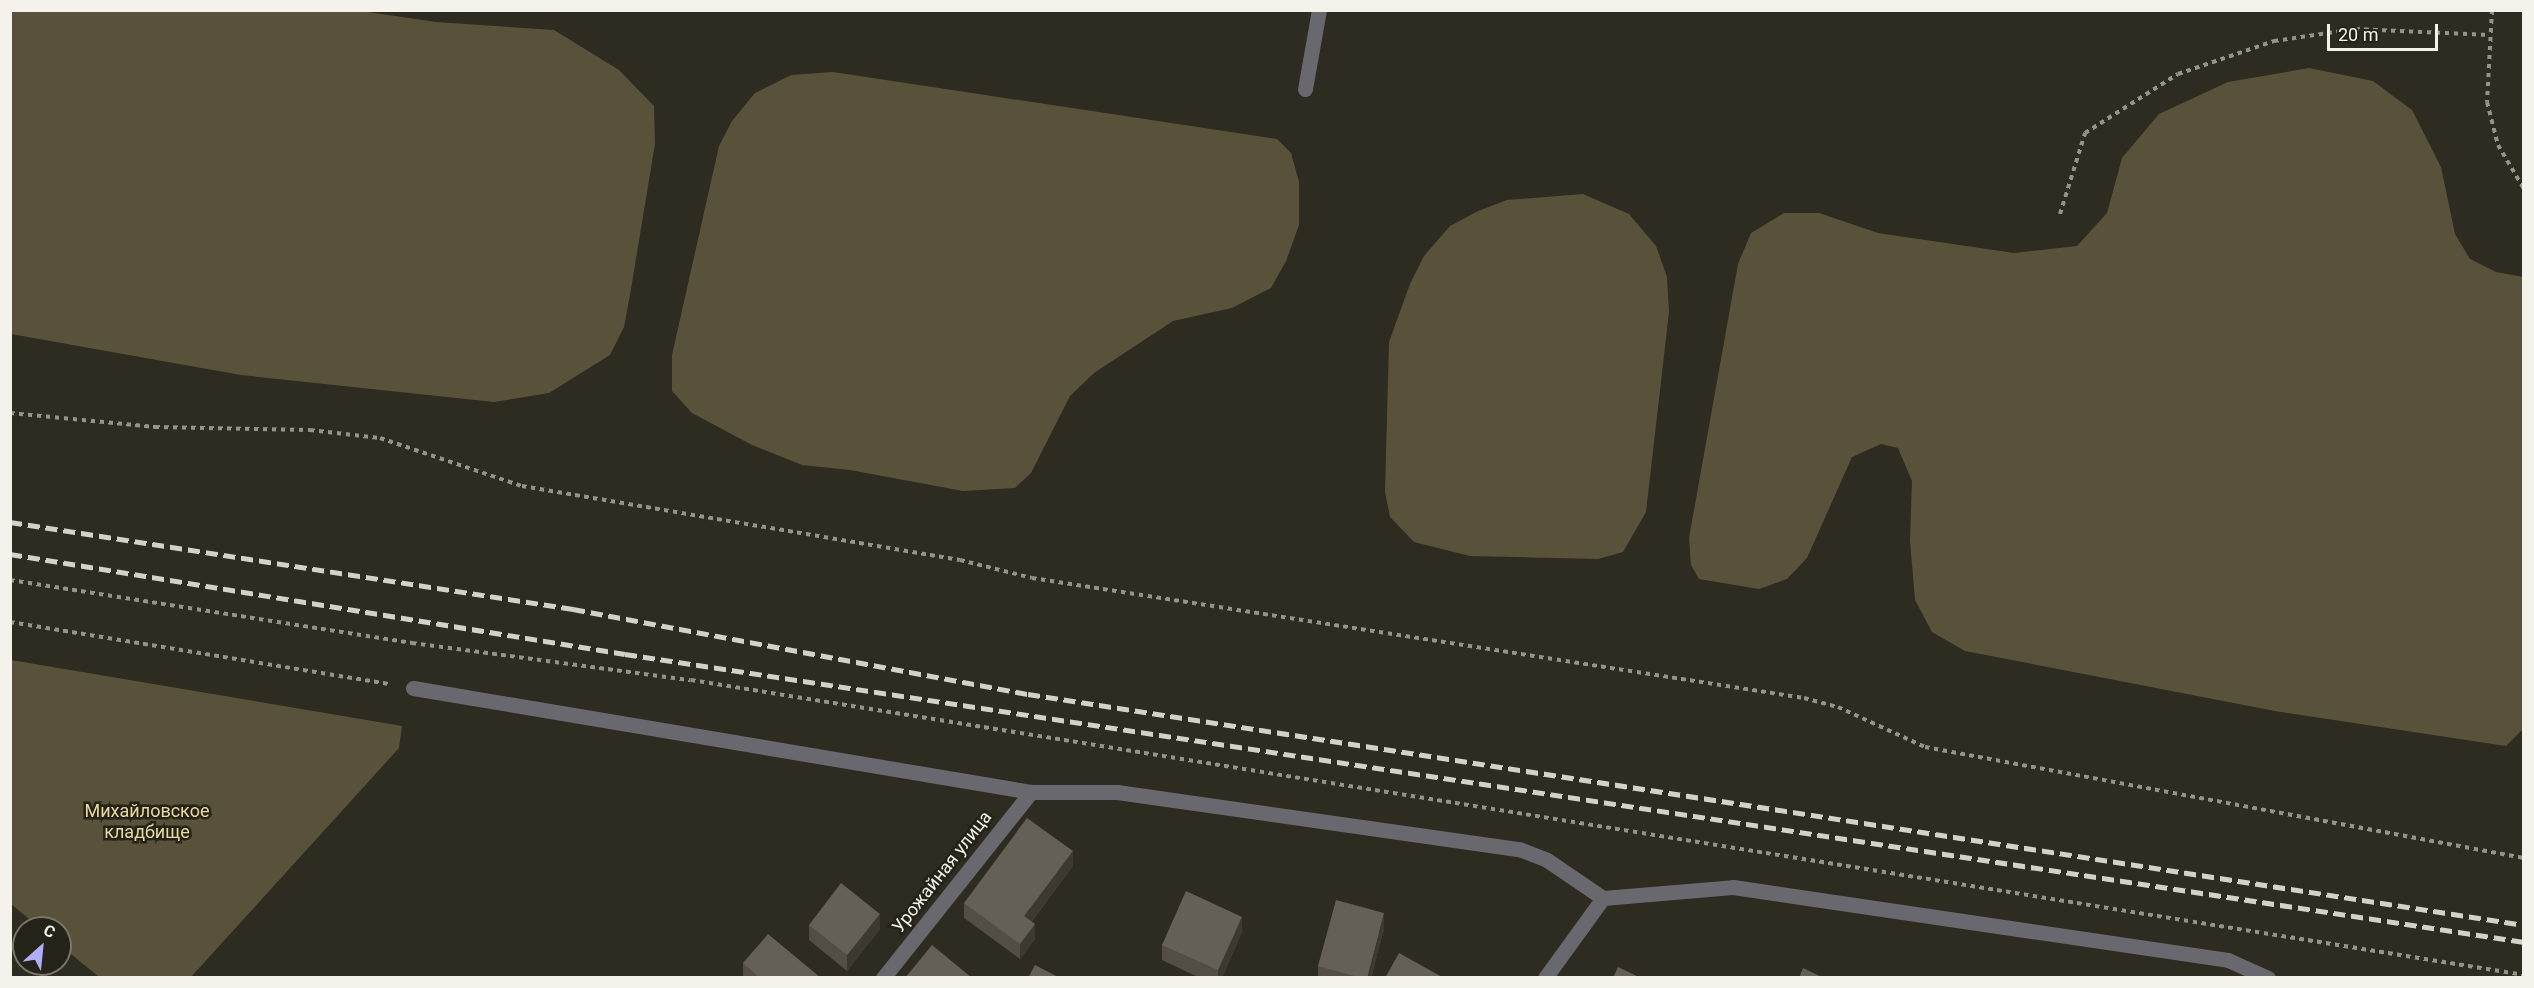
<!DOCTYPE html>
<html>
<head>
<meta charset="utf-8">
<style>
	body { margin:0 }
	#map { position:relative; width:2534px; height:988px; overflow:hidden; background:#2e2b21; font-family:Roboto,sans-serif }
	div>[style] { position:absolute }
	.green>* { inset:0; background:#58523b }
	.path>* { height:4px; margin-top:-2px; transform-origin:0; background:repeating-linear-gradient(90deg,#95938a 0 4.5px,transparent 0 9px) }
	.lane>* { height:15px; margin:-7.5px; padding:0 7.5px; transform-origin:7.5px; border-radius:7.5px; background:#68686e }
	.street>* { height:15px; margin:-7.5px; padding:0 7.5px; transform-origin:7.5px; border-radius:7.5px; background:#68686e }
	.rail>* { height:4.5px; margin-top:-2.25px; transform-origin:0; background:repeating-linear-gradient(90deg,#d3d1ca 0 12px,transparent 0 18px) }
	.wall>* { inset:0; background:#524e44 }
	.shaded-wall>* { inset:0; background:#3c392e }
	.building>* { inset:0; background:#646056 }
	span { translate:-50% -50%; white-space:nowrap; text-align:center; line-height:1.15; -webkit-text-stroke:5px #252217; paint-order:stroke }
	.park-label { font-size:18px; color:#e9d9a4 }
	.street-label { font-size:18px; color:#f4f2eb }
	.frame { position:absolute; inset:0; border:12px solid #f4f2eb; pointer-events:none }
	.north { position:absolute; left:12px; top:916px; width:60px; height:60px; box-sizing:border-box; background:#252217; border:2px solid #78756c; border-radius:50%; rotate:27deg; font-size:16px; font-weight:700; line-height:24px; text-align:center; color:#f4f2eb }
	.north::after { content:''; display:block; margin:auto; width:21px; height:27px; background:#b0aefa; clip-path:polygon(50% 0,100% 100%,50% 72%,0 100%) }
	.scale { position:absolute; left:2327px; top:24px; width:111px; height:27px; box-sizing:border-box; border:3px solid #f4f2eb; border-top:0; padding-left:8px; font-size:18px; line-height:21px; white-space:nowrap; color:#f4f2eb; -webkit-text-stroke:4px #252217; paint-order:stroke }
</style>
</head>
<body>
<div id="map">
	<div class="green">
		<div style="clip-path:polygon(354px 10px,436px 22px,554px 30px,619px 70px,654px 106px,655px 144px,630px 295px,624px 327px,610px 355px,549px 393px,494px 402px,241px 375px,11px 334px,11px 11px)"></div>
		<div style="clip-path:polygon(2309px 68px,2373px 81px,2412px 110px,2441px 167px,2455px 234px,2470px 259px,2496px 272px,2523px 277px,2524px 728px,2506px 746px,2275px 711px,1965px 651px,1932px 632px,1915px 600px,1910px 541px,1912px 481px,1898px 448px,1881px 444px,1852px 457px,1807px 558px,1787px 579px,1759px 589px,1699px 579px,1691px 565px,1689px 538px,1738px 264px,1751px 233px,1784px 213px,1819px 213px,1878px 233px,2014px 253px,2077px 246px,2107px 213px,2122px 158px,2159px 114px,2228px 82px)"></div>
		<div style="clip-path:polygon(833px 72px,1277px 139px,1291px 153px,1299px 182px,1299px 225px,1286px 261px,1271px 288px,1232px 308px,1173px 321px,1094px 373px,1070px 396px,1031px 473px,1015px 488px,963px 491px,850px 470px,802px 465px,752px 445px,692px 413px,672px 391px,672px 355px,719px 146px,732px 121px,755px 93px,791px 75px)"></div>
		<div style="clip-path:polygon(1583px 194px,1629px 214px,1656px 246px,1667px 277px,1669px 312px,1646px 512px,1623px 552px,1598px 559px,1470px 556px,1414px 542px,1390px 517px,1385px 492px,1389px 342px,1410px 284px,1424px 256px,1450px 226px,1478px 211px,1507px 200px)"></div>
		<div style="clip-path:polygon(11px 660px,402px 726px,399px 748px,191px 977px,99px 977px,60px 945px,60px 928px,40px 928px,11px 904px)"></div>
	</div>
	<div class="path">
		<div style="left:2492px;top:10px;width:92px;rotate:93.1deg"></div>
		<div style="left:2487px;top:102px;width:44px;rotate:75.7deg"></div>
		<div style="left:2498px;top:145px;width:51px;rotate:59.4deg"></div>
		<div style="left:2060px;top:214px;width:85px;rotate:-72.8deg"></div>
		<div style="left:2085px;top:133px;width:110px;rotate:-32.4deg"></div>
		<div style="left:2178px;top:74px;width:102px;rotate:-19deg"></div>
		<div style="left:2274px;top:41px;width:82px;rotate:-8.4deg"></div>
		<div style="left:2355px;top:29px;width:135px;rotate:2.5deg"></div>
		<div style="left:10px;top:413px;width:146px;rotate:5.5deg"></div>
		<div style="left:155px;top:427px;width:155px;rotate:1.1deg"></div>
		<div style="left:310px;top:430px;width:70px;rotate:6.5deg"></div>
		<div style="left:380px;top:438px;width:150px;rotate:18.7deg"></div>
		<div style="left:522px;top:486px;width:444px;rotate:9.6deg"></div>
		<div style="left:960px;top:560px;width:74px;rotate:14deg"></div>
		<div style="left:1032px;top:578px;width:781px;rotate:8.84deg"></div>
		<div style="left:1804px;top:698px;width:35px;rotate:15deg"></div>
		<div style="left:1838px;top:707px;width:96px;rotate:24.7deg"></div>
		<div style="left:1925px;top:747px;width:609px;rotate:10.5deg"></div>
		<div style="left:10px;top:580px;width:407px;rotate:8.9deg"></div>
		<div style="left:412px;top:643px;width:281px;rotate:7.6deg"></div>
		<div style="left:691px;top:680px;width:1857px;rotate:9.14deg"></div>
		<div style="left:10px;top:622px;width:384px;rotate:9.3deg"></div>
	</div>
	<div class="lane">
		<div style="left:1305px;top:89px;width:80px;rotate:-80deg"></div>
	</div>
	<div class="street">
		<div style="left:413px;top:688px;width:627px;rotate:9.55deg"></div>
		<div style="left:1031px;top:792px;width:86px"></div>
		<div style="left:1117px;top:792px;width:406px;rotate:8.1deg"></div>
		<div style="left:1519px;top:849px;width:30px;rotate:21deg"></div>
		<div style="left:1547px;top:860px;width:68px;rotate:34.2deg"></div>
		<div style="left:1603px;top:898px;width:130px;rotate:-4.8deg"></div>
		<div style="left:1733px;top:887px;width:500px;rotate:8.39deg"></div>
		<div style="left:2228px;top:960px;width:44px;rotate:24.2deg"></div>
		<div style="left:883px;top:978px;width:238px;rotate:-51.5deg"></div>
		<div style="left:1545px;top:978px;width:99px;rotate:-54.1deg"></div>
	</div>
	<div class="rail">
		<div style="left:10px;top:522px;width:570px;rotate:8.78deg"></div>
		<div style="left:573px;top:609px;width:463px;rotate:10.6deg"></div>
		<div style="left:1028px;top:694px;width:1514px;rotate:8.78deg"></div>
		<div style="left:10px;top:554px;width:623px;rotate:9.24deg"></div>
		<div style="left:625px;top:654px;width:1921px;rotate:8.62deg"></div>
	</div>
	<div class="wall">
		<div style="clip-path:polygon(1073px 866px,1032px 921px,1035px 939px,1020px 959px,964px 918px,964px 903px)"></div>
		<div style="clip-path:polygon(809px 925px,880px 929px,847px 971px,809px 940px)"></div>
		<div style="clip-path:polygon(1384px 929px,1371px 978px,1318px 978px,1318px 966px)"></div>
		<div style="clip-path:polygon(1242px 932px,1222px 978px,1200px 978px,1162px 960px,1162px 945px)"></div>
		<div style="clip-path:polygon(743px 963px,821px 978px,743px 978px)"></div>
	</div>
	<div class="shaded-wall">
		<div style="clip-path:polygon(1073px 851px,1073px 866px,1024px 931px,1024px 916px)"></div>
		<div style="clip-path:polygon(1384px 913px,1384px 929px,1371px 978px,1367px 978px)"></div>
		<div style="clip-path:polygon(880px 914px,880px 929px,847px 971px,847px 955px)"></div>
		<div style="clip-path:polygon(1242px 917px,1242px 932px,1222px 978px,1218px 978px,1218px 970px)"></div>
		<div style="clip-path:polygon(1035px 924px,1035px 939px,1020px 959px,1020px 944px)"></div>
	</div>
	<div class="building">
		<div style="clip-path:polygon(1027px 818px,1073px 851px,1024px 916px,1035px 924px,1020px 944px,964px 903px)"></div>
		<div style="clip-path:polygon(841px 883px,880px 914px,847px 955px,809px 925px)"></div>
		<div style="clip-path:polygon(1186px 891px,1242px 917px,1218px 970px,1162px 945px)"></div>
		<div style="clip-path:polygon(1336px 900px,1384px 913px,1367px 978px,1362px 978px,1318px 966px)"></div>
		<div style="clip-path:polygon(768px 934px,821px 978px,760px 978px,743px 963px)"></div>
		<div style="clip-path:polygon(932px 945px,972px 978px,905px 978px)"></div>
		<div style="clip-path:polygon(1399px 953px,1444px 978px,1385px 978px)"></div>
		<div style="clip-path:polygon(1035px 965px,1060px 978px,1028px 978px)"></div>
		<div style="clip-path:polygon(1618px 967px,1641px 978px,1613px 978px)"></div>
		<div style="clip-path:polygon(1803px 968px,1824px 978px,1799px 978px)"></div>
	</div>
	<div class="park-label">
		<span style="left:147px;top:822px">Михайловское<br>кладбище</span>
	</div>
	<div class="street-label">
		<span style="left:942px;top:872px;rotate:-52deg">Урожайная улица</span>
	</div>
	<div class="frame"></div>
	<div class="north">С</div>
	<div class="scale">20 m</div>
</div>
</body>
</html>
